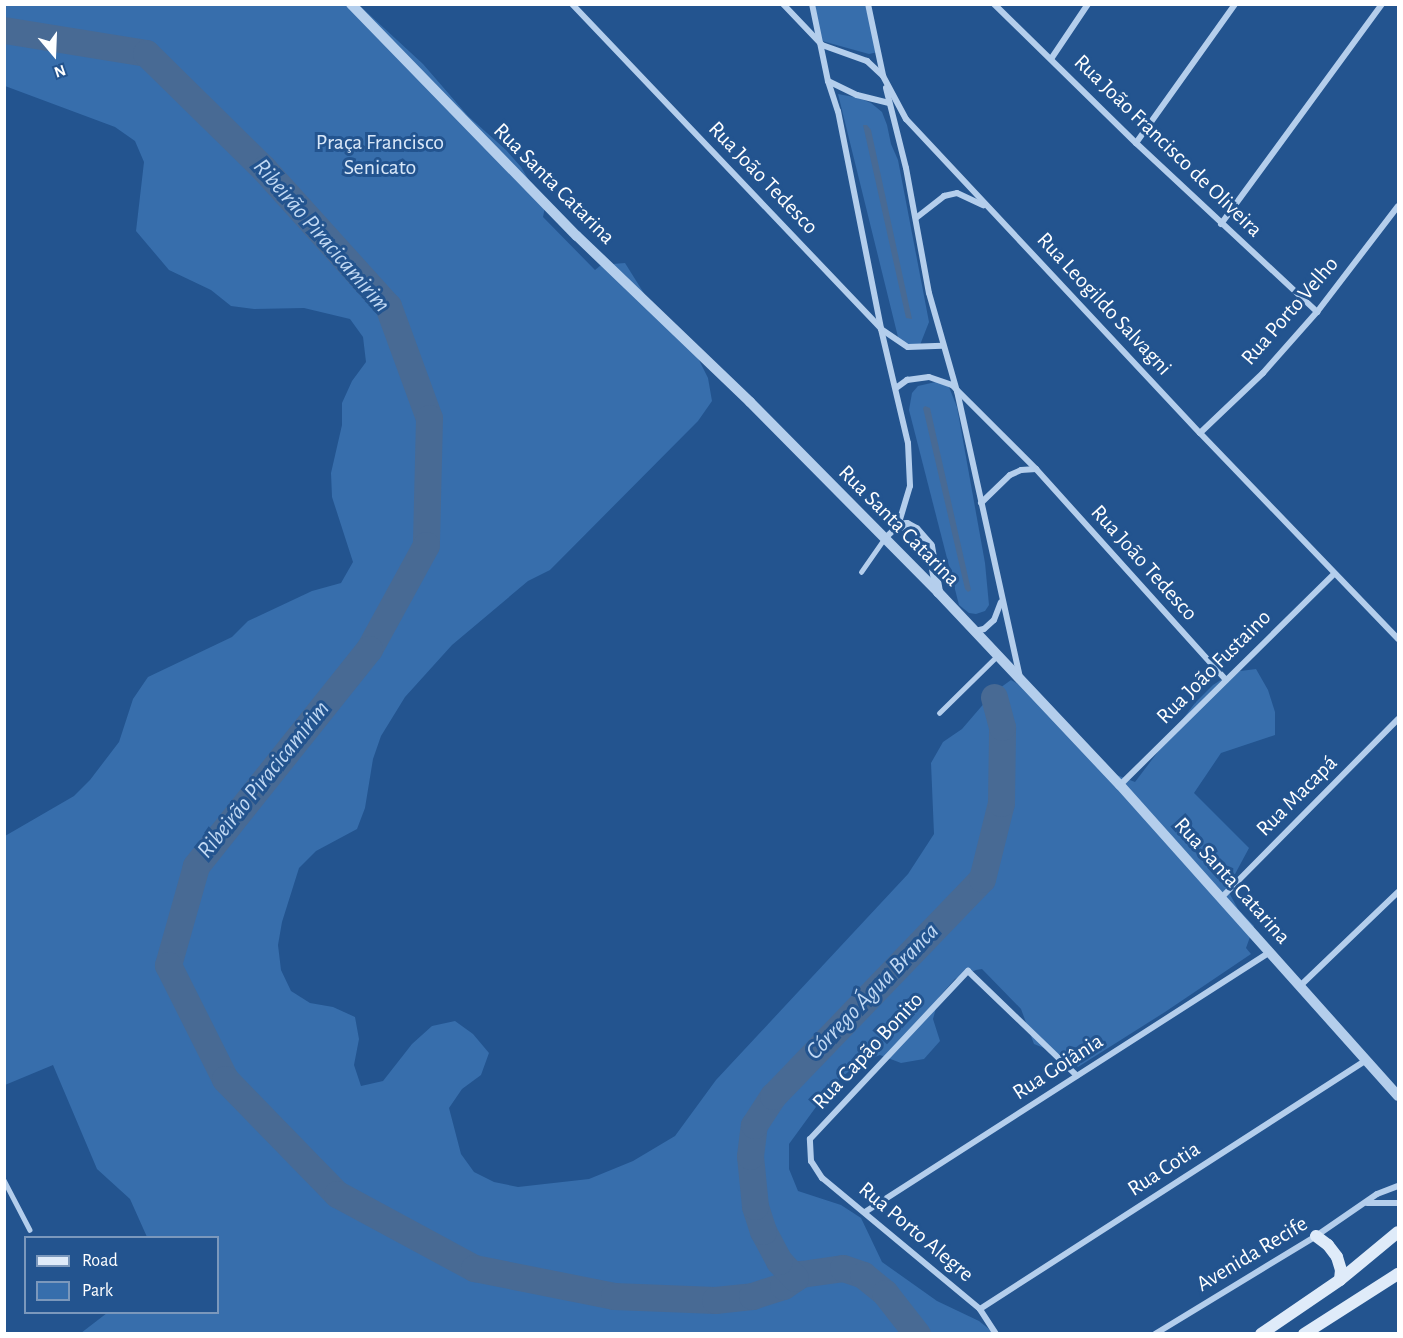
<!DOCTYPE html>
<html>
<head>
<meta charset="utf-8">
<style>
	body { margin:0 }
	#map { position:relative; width:1403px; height:1338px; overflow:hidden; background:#23548f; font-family:"Alegreya Sans",sans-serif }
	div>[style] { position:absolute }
	.green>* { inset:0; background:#376eac }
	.water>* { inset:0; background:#486a94 }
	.river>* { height:27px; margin:-13.5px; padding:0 13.5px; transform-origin:13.5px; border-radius:13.5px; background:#486a94 }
	.service>* { height:4.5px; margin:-2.25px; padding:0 2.25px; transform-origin:2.25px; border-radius:2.25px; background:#b4ceec }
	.minor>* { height:6px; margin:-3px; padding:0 3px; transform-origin:3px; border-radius:3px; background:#b4ceec }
	.tertiary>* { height:10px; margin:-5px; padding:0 5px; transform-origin:5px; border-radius:5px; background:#b4ceec }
	.secondary>* { height:12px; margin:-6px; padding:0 6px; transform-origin:6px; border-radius:6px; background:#dfebf9 }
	span { translate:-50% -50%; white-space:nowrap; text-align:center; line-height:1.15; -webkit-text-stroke:6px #23548f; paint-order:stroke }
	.park-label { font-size:22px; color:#d9e8f9 }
	.street-label { font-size:22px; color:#fff }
	.water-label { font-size:24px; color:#c0d8f3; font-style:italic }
	.frame { position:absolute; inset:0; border:6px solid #fff; pointer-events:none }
	.legend { position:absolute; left:24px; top:1236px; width:195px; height:78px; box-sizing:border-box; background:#23548f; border:2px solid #7b98bc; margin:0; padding:8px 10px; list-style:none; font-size:18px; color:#fff }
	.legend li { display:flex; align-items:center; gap:12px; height:30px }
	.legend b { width:30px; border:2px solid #7b98bc }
	.north { position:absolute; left:24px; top:24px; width:60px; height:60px; -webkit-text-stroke:4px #23548f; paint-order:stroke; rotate:161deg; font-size:16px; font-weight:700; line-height:24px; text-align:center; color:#fff }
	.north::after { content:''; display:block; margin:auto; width:21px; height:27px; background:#fff; clip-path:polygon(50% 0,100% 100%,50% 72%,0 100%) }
</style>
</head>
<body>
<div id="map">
	<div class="green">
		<div style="clip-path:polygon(5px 5px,359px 5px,423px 64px,468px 116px,506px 150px,521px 167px,545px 207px,543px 217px,595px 270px,601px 265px,625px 263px,650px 303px,698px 358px,708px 378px,712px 401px,698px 421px,550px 570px,528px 581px,452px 645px,405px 697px,381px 736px,373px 759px,365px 808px,357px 829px,316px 851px,299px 868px,282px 922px,278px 945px,281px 970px,291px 991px,310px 1003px,333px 1007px,355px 1017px,359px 1039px,354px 1065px,361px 1086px,383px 1081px,412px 1044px,432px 1026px,455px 1021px,473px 1034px,489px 1053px,481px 1075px,462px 1089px,449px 1108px,461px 1154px,474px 1172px,494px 1182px,518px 1187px,589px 1179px,633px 1161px,675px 1136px,716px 1080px,908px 874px,934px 834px,931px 763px,943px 742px,962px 729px,993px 693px,1011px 680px,1032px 692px,1114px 774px,1135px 782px,1195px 703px,1213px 685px,1233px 672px,1256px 669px,1268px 690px,1275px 712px,1275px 735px,1221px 753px,1194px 793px,1249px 848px,1227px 889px,1238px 909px,1254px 926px,1246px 948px,1251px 954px,1165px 1012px,1078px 1067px,1071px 1059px,1034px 1044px,1021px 1009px,982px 969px,976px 970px,955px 979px,939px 997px,933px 1019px,940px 1041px,924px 1059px,901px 1063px,880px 1055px,858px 1064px,832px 1085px,789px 1144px,789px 1169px,798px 1191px,841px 1205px,861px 1218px,882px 1262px,937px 1301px,979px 1321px,994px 1333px,81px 1333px,107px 1313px,218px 1312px,218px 1238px,147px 1237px,130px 1199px,97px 1169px,53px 1065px,5px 1085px,5px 836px,74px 796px,90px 780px,119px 742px,133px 699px,148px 677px,232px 637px,248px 621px,312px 591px,341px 583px,353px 562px,332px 497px,331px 473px,342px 425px,342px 403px,352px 381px,366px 362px,363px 337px,350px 319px,304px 308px,254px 309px,231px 306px,211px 290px,169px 270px,136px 231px,144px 162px,135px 141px,115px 127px,5px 86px)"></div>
		<div style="clip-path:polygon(814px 5px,865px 5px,878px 52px,869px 54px,822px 41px)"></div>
		<div style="clip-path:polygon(838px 94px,859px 98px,871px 103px,882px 112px,887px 125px,891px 144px,898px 160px,929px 322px,920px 345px,907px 346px,899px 341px)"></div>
		<div style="clip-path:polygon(940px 381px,949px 387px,957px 407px,985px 563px,989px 605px,985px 611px,976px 614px,969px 613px,959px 605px,909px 410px,912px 393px,918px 386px)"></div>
	</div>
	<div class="water">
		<div style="clip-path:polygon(863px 125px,867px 125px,871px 130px,912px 319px,906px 318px)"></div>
		<div style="clip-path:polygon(925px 406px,930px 408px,971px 590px,968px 592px,965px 589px,923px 408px)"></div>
	</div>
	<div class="river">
		<div style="left:4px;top:30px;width:144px;rotate:9.2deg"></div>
		<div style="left:146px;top:53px;width:165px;rotate:44.5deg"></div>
		<div style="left:264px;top:169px;width:185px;rotate:47.9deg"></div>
		<div style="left:388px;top:306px;width:119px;rotate:69.9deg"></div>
		<div style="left:429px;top:418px;width:127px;rotate:91.4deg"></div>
		<div style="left:426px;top:545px;width:119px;rotate:118.7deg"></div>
		<div style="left:369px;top:649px;width:278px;rotate:128.6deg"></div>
		<div style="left:196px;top:866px;width:103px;rotate:105.8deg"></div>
		<div style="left:168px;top:965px;width:127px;rotate:63.4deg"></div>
		<div style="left:225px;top:1079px;width:161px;rotate:45.8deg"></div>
		<div style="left:337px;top:1194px;width:156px;rotate:28.4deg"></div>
		<div style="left:474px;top:1268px;width:143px;rotate:11.3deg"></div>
		<div style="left:614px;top:1296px;width:101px;rotate:2.3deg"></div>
		<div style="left:715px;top:1300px;width:37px;rotate:-6deg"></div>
		<div style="left:752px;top:1296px;width:33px;rotate:-18deg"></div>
		<div style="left:783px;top:1286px;width:22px;rotate:-34deg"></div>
		<div style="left:801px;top:1274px;width:42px;rotate:-8.1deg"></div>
		<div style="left:843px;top:1268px;width:21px;rotate:19deg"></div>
		<div style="left:863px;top:1275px;width:28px;rotate:39deg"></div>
		<div style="left:885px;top:1293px;width:52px;rotate:52deg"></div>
		<div style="left:795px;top:1278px;width:23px;rotate:-133deg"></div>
		<div style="left:779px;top:1261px;width:34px;rotate:-118deg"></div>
		<div style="left:763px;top:1231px;width:26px;rotate:-108deg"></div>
		<div style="left:755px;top:1206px;width:50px;rotate:-95.7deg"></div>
		<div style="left:750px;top:1156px;width:31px;rotate:-83deg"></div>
		<div style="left:754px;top:1125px;width:35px;rotate:-57deg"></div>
		<div style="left:773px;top:1096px;width:301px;rotate:-46.1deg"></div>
		<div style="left:982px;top:879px;width:78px;rotate:-76deg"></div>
		<div style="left:1001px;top:803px;width:76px;rotate:-89.2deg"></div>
		<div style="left:1002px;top:727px;width:31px;rotate:-105deg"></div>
	</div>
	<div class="service">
		<div style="left:861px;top:572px;width:40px;rotate:-55.1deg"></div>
		<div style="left:939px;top:713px;width:83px;rotate:-44.5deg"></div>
		<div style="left:4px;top:1180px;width:56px;rotate:62.5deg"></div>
	</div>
	<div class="minor">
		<div style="left:572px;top:4px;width:448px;rotate:46.4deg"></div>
		<div style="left:881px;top:329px;width:32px;rotate:34deg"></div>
		<div style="left:908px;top:347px;width:34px;rotate:-2deg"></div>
		<div style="left:783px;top:4px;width:57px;rotate:46.4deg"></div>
		<div style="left:822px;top:45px;width:48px;rotate:19.6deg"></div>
		<div style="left:867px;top:61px;width:22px;rotate:43deg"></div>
		<div style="left:883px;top:76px;width:49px;rotate:61.9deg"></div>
		<div style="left:906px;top:119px;width:430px;rotate:46.9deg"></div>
		<div style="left:1200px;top:433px;width:286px;rotate:46.1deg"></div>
		<div style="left:812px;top:4px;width:79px;rotate:78.3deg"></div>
		<div style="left:828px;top:81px;width:32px;rotate:72deg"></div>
		<div style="left:838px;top:111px;width:222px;rotate:78.8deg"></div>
		<div style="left:881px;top:329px;width:117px;rotate:76.7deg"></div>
		<div style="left:908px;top:443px;width:43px;rotate:87.3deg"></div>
		<div style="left:910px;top:486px;width:42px;rotate:106.7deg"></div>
		<div style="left:898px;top:526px;width:19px;rotate:137deg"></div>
		<div style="left:868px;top:4px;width:73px;rotate:78.1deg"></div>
		<div style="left:994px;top:4px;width:199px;rotate:44.4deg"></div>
		<div style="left:1136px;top:143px;width:248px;rotate:43deg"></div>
		<div style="left:1051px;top:59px;width:66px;rotate:-56.1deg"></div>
		<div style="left:828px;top:81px;width:32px;rotate:26deg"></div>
		<div style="left:857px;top:95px;width:33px;rotate:14deg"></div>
		<div style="left:886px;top:88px;width:82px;rotate:76deg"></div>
		<div style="left:906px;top:168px;width:127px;rotate:79.6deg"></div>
		<div style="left:929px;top:293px;width:102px;rotate:74.1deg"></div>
		<div style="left:957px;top:391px;width:290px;rotate:77.6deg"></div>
		<div style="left:1136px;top:143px;width:171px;rotate:-54.5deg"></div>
		<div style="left:916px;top:218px;width:36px;rotate:-38deg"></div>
		<div style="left:944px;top:196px;width:13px;rotate:-13deg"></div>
		<div style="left:957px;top:193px;width:29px;rotate:25deg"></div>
		<div style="left:1221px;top:224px;width:273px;rotate:-53.8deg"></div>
		<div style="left:896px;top:388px;width:14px;rotate:-36deg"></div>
		<div style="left:907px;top:380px;width:22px;rotate:-8deg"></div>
		<div style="left:929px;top:377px;width:24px;rotate:19deg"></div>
		<div style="left:952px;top:385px;width:119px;rotate:45deg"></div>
		<div style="left:1036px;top:469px;width:284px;rotate:48deg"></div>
		<div style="left:1200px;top:433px;width:87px;rotate:-43.6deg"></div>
		<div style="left:1263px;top:373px;width:81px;rotate:-48.5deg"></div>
		<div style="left:1317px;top:312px;width:133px;rotate:-52.6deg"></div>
		<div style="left:981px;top:503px;width:40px;rotate:-44deg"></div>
		<div style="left:1010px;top:475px;width:12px;rotate:-24deg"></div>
		<div style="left:1021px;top:470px;width:15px;rotate:-4deg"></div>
		<div style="left:975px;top:631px;width:9px;rotate:-13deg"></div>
		<div style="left:984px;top:629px;width:13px;rotate:-42deg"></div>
		<div style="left:994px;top:620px;width:19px;rotate:-69deg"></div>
		<div style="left:1120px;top:785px;width:301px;rotate:-44.6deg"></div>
		<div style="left:1221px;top:898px;width:252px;rotate:-45.3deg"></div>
		<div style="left:1300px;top:986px;width:136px;rotate:-43.8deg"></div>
		<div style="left:1367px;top:1203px;width:31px"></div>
		<div style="left:865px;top:1212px;width:481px;rotate:-32.7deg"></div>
		<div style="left:980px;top:1309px;width:459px;rotate:-32.8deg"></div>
		<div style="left:996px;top:1334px;width:30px;rotate:-123deg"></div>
		<div style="left:980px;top:1309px;width:205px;rotate:-140.3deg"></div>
		<div style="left:822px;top:1178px;width:20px;rotate:-123deg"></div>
		<div style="left:811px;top:1161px;width:22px;rotate:-93deg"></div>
		<div style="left:810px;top:1139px;width:231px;rotate:-46.8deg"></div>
		<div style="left:968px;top:971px;width:151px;rotate:43.9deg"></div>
		<div style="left:1155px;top:1334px;width:188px;rotate:-31.3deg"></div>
		<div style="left:1316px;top:1236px;width:74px;rotate:-34.5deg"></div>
		<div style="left:1377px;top:1194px;width:22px;rotate:-21deg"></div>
	</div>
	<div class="tertiary">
		<div style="left:351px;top:4px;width:324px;rotate:45.8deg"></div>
		<div style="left:577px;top:236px;width:240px;rotate:43.8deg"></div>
		<div style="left:750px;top:402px;width:267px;rotate:45.3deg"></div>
		<div style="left:938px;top:592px;width:265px;rotate:46.7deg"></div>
		<div style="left:1120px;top:785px;width:417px;rotate:48.2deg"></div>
		<div style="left:898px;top:526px;width:9px;rotate:-6deg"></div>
		<div style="left:907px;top:525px;width:10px;rotate:29deg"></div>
		<div style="left:916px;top:530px;width:21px;rotate:49deg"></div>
		<div style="left:930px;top:546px;width:47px;rotate:80.1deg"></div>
	</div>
	<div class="secondary">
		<div style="left:1316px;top:1236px;width:15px;rotate:37deg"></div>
		<div style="left:1328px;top:1245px;width:15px;rotate:53deg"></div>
		<div style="left:1337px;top:1257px;width:14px;rotate:73deg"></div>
		<div style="left:1341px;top:1270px;width:10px;rotate:96deg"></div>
		<div style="left:1261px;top:1334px;width:96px;rotate:-34.4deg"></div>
		<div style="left:1340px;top:1280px;width:75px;rotate:-39.6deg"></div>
		<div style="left:1304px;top:1334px;width:112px;rotate:-32.6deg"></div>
	</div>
	<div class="park-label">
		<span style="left:380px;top:155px">Praça Francisco<br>Senicato</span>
	</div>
	<div class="street-label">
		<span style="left:1168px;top:146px;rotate:44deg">Rua João Francisco de Oliveira</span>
		<span style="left:763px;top:178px;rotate:46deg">Rua João Tedesco</span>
		<span style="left:554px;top:184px;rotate:45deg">Rua Santa Catarina</span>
		<span style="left:1104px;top:304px;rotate:47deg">Rua Leogildo Salvagni</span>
		<span style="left:1290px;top:311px;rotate:-49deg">Rua Porto Velho</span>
		<span style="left:899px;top:526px;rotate:45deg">Rua Santa Catarina</span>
		<span style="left:1144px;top:563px;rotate:48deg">Rua João Tedesco</span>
		<span style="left:1214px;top:667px;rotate:-45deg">Rua João Fustaino</span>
		<span style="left:1297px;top:796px;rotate:-45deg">Rua Macapá</span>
		<span style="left:1232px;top:881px;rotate:48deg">Rua Santa Catarina</span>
		<span style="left:868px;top:1051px;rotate:-47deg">Rua Capão Bonito</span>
		<span style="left:1058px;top:1067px;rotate:-33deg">Rua Goiânia</span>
		<span style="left:1164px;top:1169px;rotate:-33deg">Rua Cotia</span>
		<span style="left:916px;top:1232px;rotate:40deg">Rua Porto Alegre</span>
		<span style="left:1252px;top:1254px;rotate:-31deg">Avenida Recife</span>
	</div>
	<div class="water-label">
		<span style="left:321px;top:236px;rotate:49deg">Ribeirão Piracicamirim</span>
		<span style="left:264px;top:780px;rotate:-51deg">Ribeirão Piracicamirim</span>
		<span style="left:873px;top:992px;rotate:-46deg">Córrego Água Branca</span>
	</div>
	<div class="frame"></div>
	<ul class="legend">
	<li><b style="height:8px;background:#dfebf9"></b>Road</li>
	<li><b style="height:16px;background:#376eac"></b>Park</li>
	</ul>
	<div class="north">N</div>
</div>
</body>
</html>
